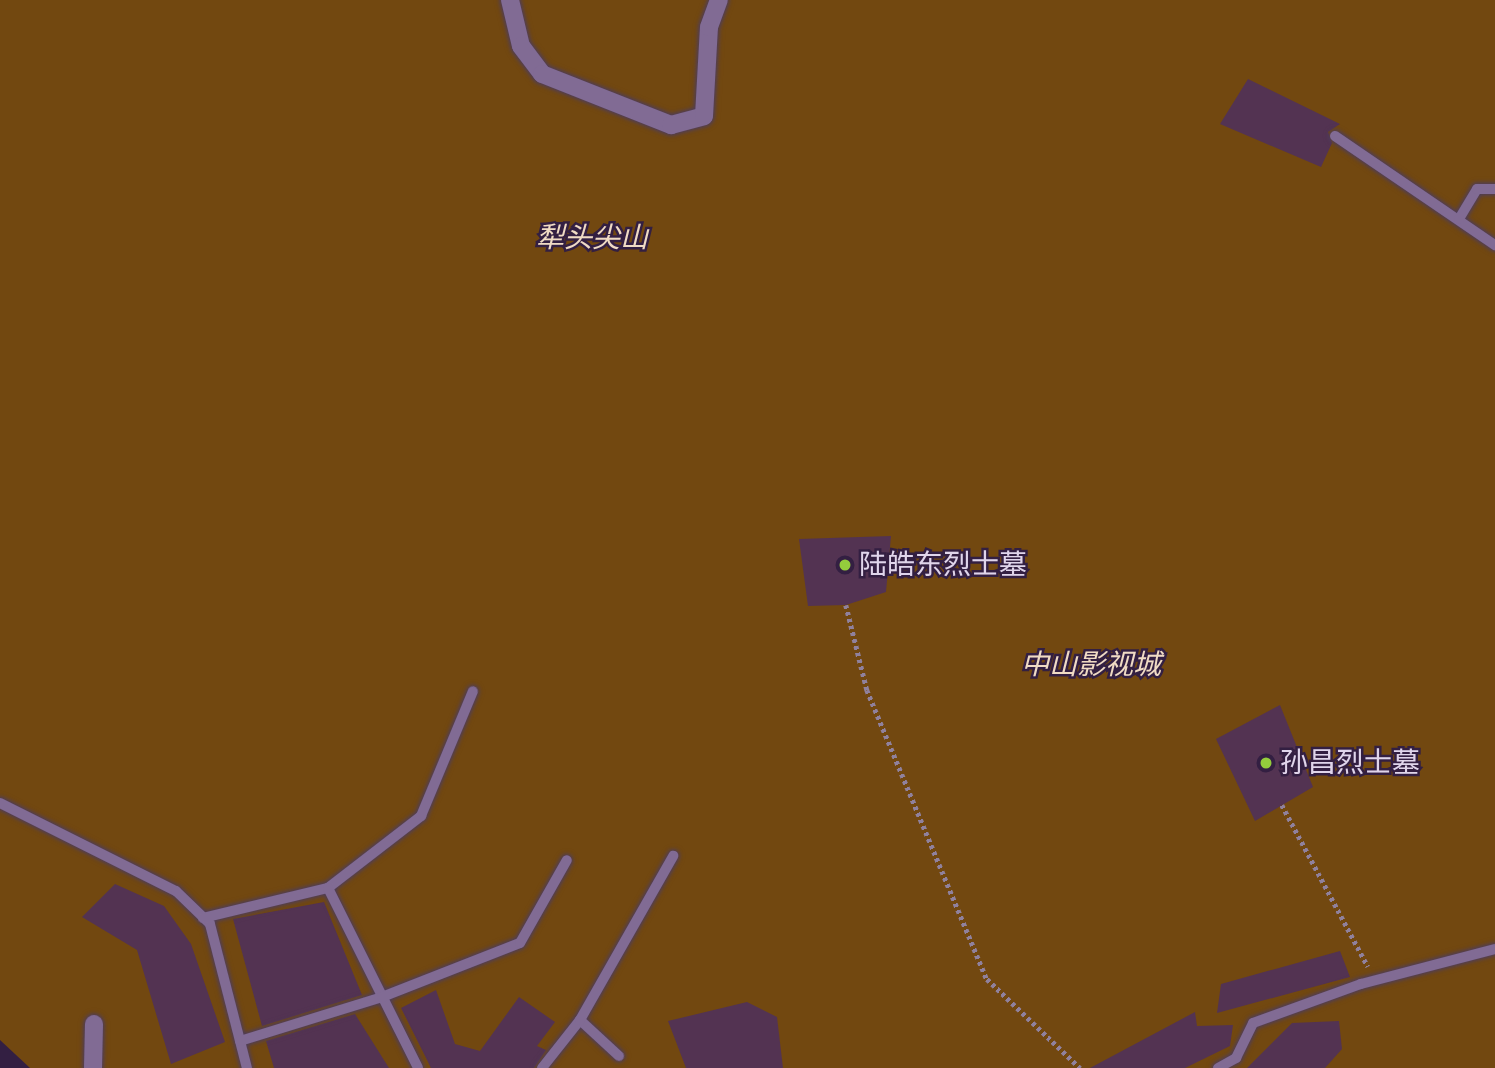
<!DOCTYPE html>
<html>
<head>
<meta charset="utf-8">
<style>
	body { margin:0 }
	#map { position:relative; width:1495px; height:1068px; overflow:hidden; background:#331f42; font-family:"Zilla Slab","Noto Sans SC",serif }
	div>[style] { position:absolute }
	.green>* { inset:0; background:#724810 }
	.building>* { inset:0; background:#533352 }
	.path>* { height:4.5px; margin-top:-2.25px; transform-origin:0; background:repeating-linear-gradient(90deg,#90819d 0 3.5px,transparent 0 7px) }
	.roads { filter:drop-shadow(0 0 2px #4e3d5b) drop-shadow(0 0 2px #4e3d5b) }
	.lane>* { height:10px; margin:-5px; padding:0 5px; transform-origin:5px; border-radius:5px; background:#816b94 }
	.street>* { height:18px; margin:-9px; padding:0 9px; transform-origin:9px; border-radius:9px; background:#816b94 }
	.dots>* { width:19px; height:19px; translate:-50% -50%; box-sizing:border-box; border:4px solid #331f42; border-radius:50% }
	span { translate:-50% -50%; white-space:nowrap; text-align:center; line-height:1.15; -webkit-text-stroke:5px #331f42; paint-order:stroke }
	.park-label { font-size:28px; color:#f0dbc4; font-style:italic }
	.poi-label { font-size:28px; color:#e0d5eb }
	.left { translate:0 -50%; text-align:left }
</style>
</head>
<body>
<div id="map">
	<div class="green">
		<div style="clip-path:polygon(0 0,1495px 0,1495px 1068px,30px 1068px,0 1040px)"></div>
	</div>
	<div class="building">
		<div style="clip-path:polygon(1248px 79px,1340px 124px,1328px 132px,1332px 143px,1321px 167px,1220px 124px)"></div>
		<div style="clip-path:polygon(891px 536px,886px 592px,846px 605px,808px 606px,799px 539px)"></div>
		<div style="clip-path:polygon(1280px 705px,1313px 787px,1255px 821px,1216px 739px)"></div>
		<div style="clip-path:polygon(115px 884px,164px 906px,191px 944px,225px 1042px,171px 1064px,137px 950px,82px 917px)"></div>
		<div style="clip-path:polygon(324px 902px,362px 995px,262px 1026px,233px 919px)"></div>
		<div style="clip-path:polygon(1340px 951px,1350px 977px,1217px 1013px,1221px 984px)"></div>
		<div style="clip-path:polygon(436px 990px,455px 1044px,480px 1051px,519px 997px,555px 1022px,537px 1046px,546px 1050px,534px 1068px,431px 1068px,401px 1008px)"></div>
		<div style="clip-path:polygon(747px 1002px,777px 1017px,783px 1068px,686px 1068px,668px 1021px)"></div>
		<div style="clip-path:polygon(1195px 1012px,1197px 1026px,1233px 1025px,1230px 1046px,1185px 1068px,1090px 1068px)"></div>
		<div style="clip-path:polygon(355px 1014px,389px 1068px,274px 1068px,266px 1041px)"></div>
		<div style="clip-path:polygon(1339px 1021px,1342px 1049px,1325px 1068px,1247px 1068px,1292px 1023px)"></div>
	</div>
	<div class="path">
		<div style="left:846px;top:605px;width:88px;rotate:76.1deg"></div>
		<div style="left:867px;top:690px;width:313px;rotate:67.5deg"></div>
		<div style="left:987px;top:979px;width:129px;rotate:43.7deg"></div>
		<div style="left:1282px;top:805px;width:183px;rotate:62deg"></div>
	</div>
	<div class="roads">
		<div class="lane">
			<div style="left:1335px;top:136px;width:194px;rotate:34.3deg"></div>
			<div style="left:1459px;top:219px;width:35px;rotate:-59deg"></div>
			<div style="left:1477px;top:189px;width:18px"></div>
			<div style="left:0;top:803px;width:197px;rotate:26.6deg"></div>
			<div style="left:176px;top:891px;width:47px;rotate:44.1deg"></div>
			<div style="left:210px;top:924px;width:149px;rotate:75.6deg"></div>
			<div style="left:328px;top:888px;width:118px;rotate:-37.7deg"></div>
			<div style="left:421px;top:816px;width:135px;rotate:-67.4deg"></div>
			<div style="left:203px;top:918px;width:129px;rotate:-13.5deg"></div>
			<div style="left:328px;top:888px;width:201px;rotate:63.4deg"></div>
			<div style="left:580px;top:1020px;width:53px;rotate:42.7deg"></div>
			<div style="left:240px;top:1041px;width:149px;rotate:-17.2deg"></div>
			<div style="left:382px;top:997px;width:148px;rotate:-21.4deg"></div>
			<div style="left:520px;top:943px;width:95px;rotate:-60.5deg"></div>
			<div style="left:542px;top:1068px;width:61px;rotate:-51.6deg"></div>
			<div style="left:580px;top:1020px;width:189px;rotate:-60.4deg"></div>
			<div style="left:1218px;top:1068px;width:21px;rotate:-29deg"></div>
			<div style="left:1236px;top:1058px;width:39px;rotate:-64deg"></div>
			<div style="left:1253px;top:1023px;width:115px;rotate:-19.9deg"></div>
			<div style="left:1361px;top:984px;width:138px;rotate:-14.6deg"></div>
		</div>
		<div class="street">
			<div style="left:510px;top:0;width:47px;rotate:76.6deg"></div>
			<div style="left:521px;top:46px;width:35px;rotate:53deg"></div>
			<div style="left:542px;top:74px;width:139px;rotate:21.6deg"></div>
			<div style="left:671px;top:125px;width:34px;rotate:-15deg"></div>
			<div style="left:704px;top:116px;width:89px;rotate:-86.8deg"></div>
			<div style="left:709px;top:27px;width:29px;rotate:-70deg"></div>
			<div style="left:93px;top:1068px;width:44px;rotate:-88.7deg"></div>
		</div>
	</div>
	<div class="dots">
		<div style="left:845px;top:565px;background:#94cc3c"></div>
		<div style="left:1266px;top:763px;background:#94cc3c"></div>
	</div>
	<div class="park-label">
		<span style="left:592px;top:238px">犁头尖山</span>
		<span style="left:1091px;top:665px">中山影视城</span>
	</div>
	<div class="poi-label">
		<span class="left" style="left:859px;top:565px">陆皓东烈士墓</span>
		<span class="left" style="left:1280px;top:763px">孙昌烈士墓</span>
	</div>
</div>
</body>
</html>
